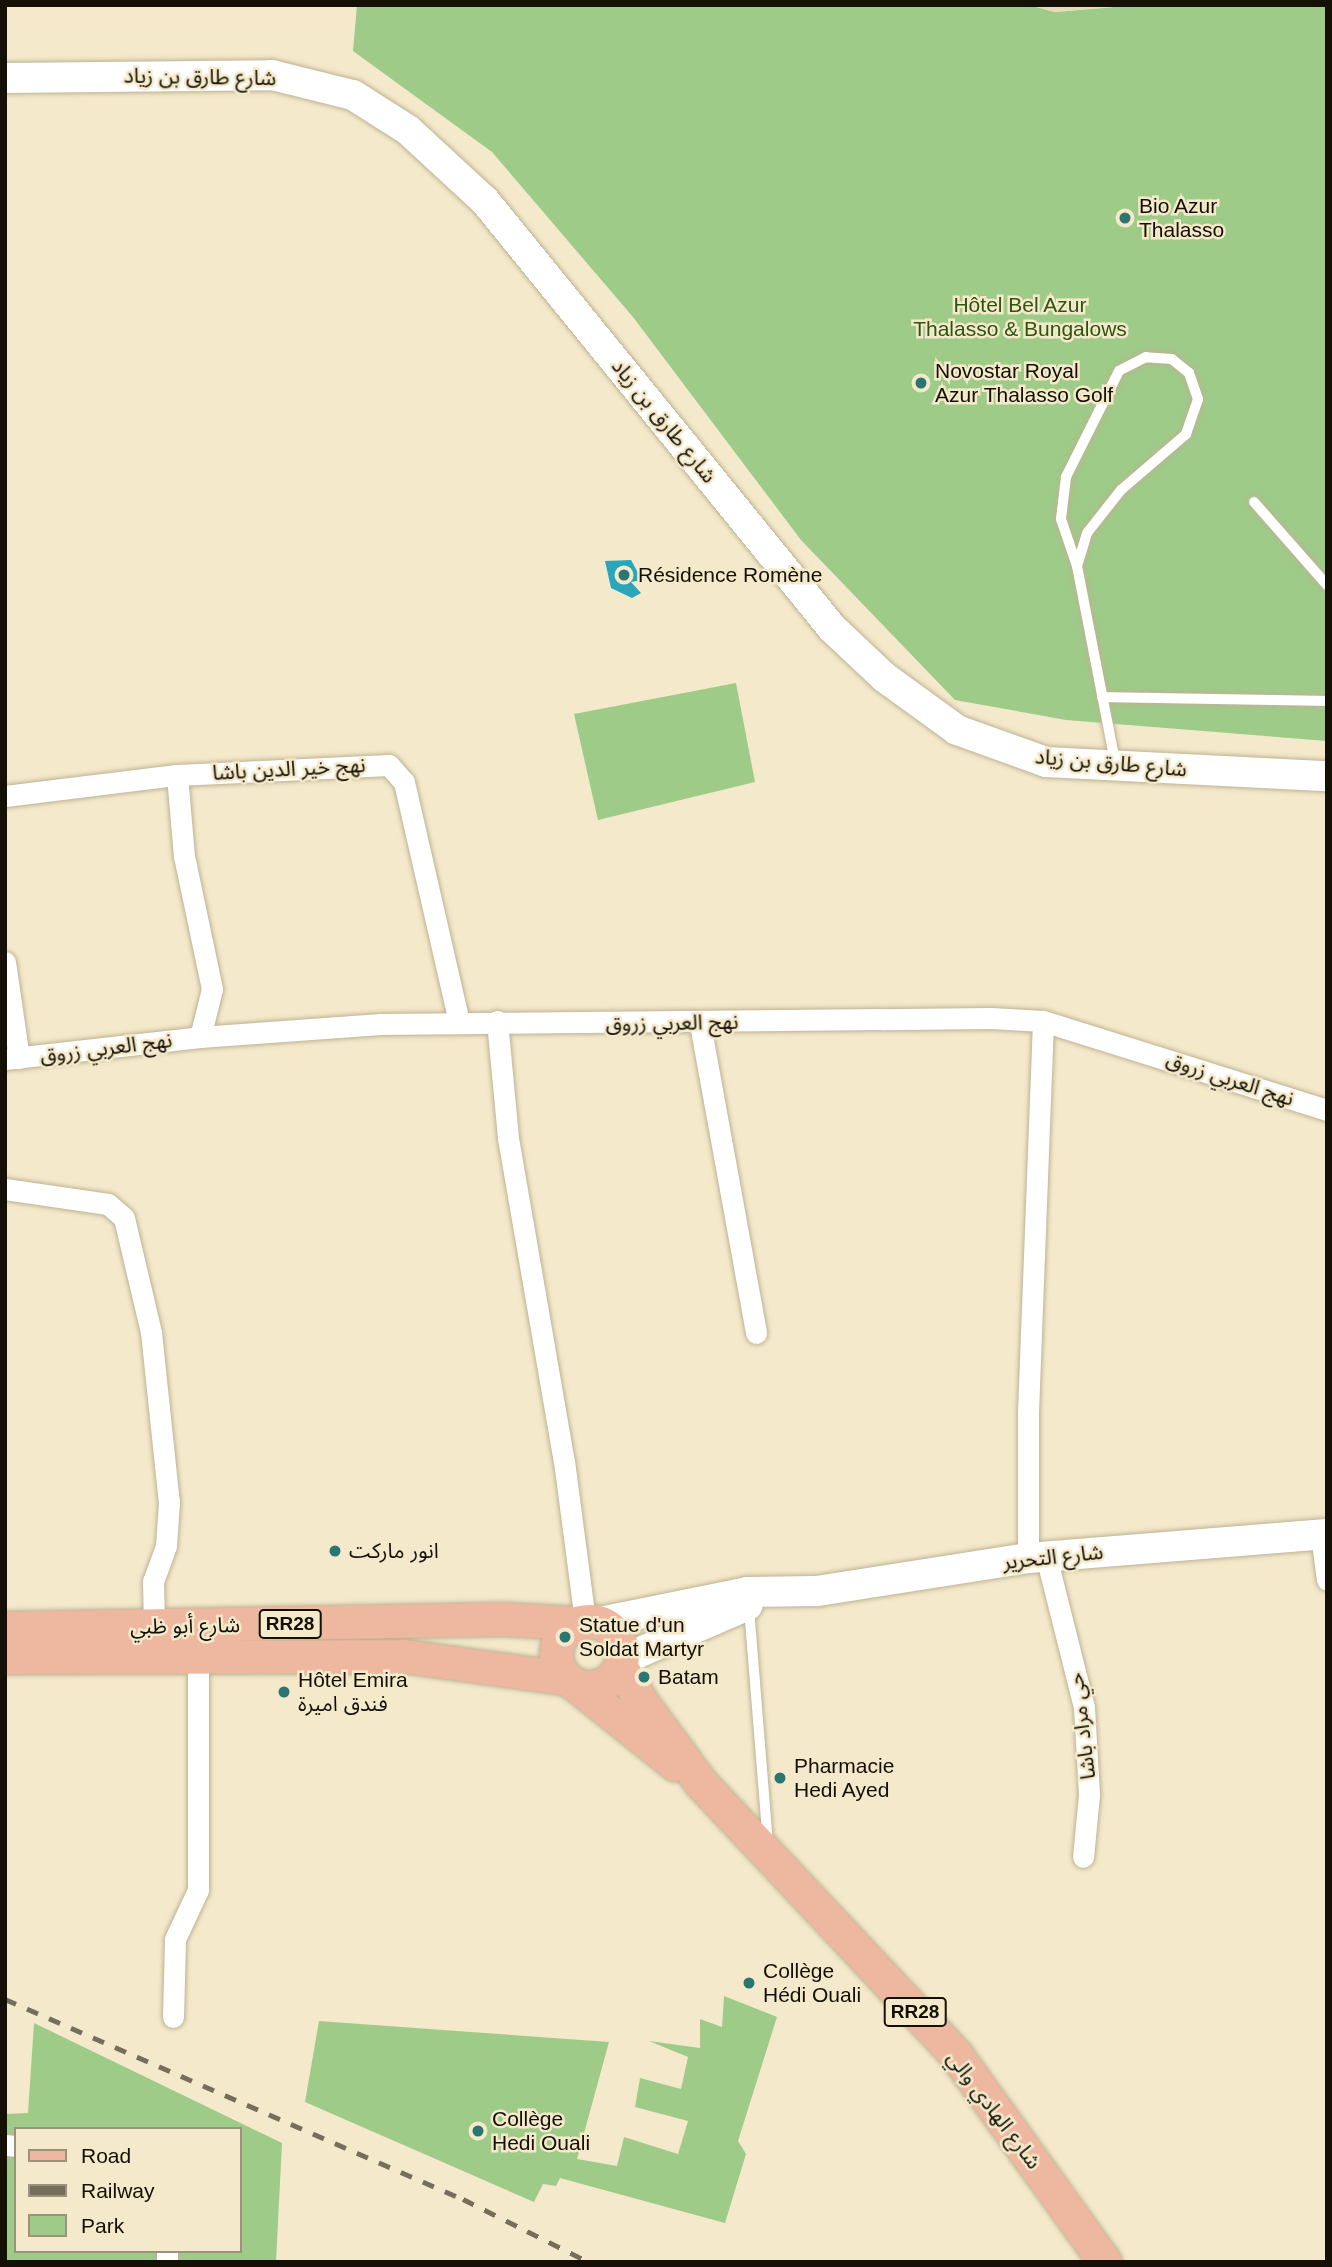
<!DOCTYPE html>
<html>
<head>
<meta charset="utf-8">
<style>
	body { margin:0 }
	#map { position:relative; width:1332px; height:2267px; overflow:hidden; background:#f4e9ca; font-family:Helvetica,"Noto Sans Arabic",sans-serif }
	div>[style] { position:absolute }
	.green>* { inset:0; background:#9fcb89 }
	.sand>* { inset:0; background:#e6dcb7 }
	.water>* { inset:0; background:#2aa6bc }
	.roads { filter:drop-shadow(0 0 2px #bdb294) drop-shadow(0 0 2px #bdb294) }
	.lane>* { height:10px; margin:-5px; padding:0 5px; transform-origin:5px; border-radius:5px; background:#fff }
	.street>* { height:21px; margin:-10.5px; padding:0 10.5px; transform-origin:10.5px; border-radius:10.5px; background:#fff }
	.secondary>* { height:30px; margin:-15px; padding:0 15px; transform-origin:15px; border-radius:15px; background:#fff }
	.primary>* { height:33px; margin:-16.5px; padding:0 16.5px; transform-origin:16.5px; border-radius:16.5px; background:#eeb8a0 }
	.primary>.ring { margin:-16.5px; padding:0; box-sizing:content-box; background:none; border:33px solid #eeb8a0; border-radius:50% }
	.rail>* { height:5px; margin-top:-2.5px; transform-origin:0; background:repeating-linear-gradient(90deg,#756e5b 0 12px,transparent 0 24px) }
	.dots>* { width:19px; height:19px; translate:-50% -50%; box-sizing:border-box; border:4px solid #f4e9ca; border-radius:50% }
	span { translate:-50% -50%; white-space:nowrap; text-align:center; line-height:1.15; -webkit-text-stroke:5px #f4e9ca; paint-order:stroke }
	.shield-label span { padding:2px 5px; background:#f4e9ca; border:2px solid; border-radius:5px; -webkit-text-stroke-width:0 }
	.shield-label { font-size:19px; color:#141006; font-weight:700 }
	.street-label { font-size:21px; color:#141006 }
	.poi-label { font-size:21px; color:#141006 }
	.left { translate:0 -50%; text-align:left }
	.park-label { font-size:21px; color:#2c550d }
	.frame { position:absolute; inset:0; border:7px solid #141006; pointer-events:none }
	.legend { position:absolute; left:14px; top:2127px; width:228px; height:126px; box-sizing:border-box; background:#f4e9ca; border:2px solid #9a927c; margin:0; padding:9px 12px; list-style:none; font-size:21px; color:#141006 }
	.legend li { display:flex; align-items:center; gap:14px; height:35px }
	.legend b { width:35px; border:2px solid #9a927c }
</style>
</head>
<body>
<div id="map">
	<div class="green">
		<div style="clip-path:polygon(357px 5px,1029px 5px,1055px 12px,1137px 5px,1327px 5px,1327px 741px,1066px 720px,955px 700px,801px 540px,633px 317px,492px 152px,353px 51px)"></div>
		<div style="clip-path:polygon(736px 683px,755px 782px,598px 820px,574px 714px)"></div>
		<div style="clip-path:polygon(724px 1996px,777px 2017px,738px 2141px,746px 2154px,725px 2223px,560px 2178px,556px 2186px,543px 2184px,534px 2202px,305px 2102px,319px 2021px,609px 2042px,577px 2159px,617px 2166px,624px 2137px,678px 2154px,688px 2121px,635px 2107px,640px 2078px,681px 2089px,688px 2057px,649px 2041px,700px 2048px,700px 2019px,722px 2027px)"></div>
		<div style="clip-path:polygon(evenodd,34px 2023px,282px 2143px,276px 2262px,5px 2262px,5px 2114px,28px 2113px,34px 2023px,16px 2129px,240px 2129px,240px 2251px,16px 2251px,16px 2129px)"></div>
	</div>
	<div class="sand">
		<div style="clip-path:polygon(1029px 5px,1137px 5px,1055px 12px)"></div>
	</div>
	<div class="water">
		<div style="clip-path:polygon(631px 560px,642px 580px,631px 582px,641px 593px,632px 598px,611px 588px,605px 561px)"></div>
	</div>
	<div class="roads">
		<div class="lane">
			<div style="left:1254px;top:502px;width:111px;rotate:48.7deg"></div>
			<div style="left:1077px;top:566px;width:34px;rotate:-73deg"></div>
			<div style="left:1087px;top:533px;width:55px;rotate:-51.7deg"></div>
			<div style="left:1121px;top:490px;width:86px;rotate:-40.7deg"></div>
			<div style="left:1186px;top:434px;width:37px;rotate:-71deg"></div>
			<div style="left:1198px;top:399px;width:28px;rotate:-109deg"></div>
			<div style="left:1189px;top:373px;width:22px;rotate:-141deg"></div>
			<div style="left:1172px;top:359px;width:26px;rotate:-176deg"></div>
			<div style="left:1146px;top:357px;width:30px;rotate:153deg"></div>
			<div style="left:1119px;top:371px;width:119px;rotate:116.6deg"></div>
			<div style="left:1066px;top:477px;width:42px;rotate:96.8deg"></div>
			<div style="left:1061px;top:519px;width:50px;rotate:71.2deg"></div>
			<div style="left:1077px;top:566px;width:200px;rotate:79deg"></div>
			<div style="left:1102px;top:697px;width:225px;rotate:1deg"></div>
			<div style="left:749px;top:1608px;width:236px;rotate:85.4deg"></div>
		</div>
		<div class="street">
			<div style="left:177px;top:775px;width:81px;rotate:85.1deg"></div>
			<div style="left:184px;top:856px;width:136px;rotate:78.1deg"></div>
			<div style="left:212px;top:989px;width:49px;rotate:104deg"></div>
			<div style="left:5px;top:796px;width:173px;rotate:-7deg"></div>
			<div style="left:177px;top:775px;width:212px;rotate:-2.7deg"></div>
			<div style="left:389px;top:765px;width:23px;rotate:49deg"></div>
			<div style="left:404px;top:782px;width:246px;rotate:77.1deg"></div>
			<div style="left:5px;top:962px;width:97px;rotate:81.7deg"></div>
			<div style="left:497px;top:1021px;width:118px;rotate:84.6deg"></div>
			<div style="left:508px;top:1138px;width:328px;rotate:80.2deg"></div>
			<div style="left:564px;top:1461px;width:160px;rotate:82.5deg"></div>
			<div style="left:700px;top:1024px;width:314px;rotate:79.7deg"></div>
			<div style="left:5px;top:1059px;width:196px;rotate:-6.4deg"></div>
			<div style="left:200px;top:1037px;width:181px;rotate:-4.1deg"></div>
			<div style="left:381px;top:1024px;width:610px;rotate:-0.56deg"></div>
			<div style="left:991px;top:1018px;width:52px;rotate:3.3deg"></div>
			<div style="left:1043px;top:1021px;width:298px;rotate:17.4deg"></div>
			<div style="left:5px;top:1189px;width:104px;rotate:8.3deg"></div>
			<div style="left:108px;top:1204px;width:21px;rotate:41deg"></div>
			<div style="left:124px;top:1218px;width:117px;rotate:76.7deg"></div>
			<div style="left:151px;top:1332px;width:171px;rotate:84deg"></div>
			<div style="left:169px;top:1502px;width:44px;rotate:93.9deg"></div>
			<div style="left:166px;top:1546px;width:37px;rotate:110deg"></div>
			<div style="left:153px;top:1581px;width:45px;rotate:88.7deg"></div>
			<div style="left:1321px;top:1535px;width:45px;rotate:82.4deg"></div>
			<div style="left:1046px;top:1556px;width:156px;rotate:75.9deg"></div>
			<div style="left:1084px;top:1707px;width:88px;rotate:86.7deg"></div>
			<div style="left:1089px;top:1795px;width:62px;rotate:95.5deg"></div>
			<div style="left:1028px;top:1558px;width:146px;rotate:-90deg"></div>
			<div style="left:1028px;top:1412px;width:391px;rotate:-87.8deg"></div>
			<div style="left:173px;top:2017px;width:78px;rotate:-88.5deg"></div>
			<div style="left:175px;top:1939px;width:54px;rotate:-64.9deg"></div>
			<div style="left:198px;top:1890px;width:234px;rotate:-90deg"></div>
			<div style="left:5px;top:2145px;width:11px;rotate:5deg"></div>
			<div style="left:167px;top:2262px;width:11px;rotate:-90deg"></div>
		</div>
		<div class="secondary">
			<div style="left:5px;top:78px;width:267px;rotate:-0.6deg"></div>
			<div style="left:272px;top:75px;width:83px;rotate:13.9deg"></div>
			<div style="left:353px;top:95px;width:65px;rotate:32.5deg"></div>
			<div style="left:408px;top:130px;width:105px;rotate:42.7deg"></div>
			<div style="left:485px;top:201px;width:550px;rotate:50.9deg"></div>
			<div style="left:832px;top:628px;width:71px;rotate:43.3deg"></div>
			<div style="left:884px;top:677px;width:90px;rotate:36deg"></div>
			<div style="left:957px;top:730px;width:95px;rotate:19.8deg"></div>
			<div style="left:1046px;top:762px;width:281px;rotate:2.9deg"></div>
			<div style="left:600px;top:1622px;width:150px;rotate:-11.5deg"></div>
			<div style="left:747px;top:1592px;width:70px;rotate:-0.8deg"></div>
			<div style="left:817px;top:1591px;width:214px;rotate:-8.9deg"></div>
			<div style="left:1028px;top:1558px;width:300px;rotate:-4.6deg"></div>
			<div style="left:622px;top:1660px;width:137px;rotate:-23.6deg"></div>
		</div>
		<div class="primary">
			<div class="ring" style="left:556px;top:1621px;width:33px;height:33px"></div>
			<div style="left:5px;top:1628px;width:500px;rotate:-1.03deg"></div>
			<div style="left:505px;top:1619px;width:69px;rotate:3.3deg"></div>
			<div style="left:5px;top:1657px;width:399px;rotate:-0.1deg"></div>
			<div style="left:404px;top:1656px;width:162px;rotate:7.8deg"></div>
			<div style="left:620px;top:1666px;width:43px;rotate:59.3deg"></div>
			<div style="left:642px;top:1703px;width:99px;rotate:53.6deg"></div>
			<div style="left:701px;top:1783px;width:373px;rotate:46.8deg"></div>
			<div style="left:956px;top:2055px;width:255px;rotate:54.3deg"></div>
			<div style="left:576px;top:1685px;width:127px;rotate:38.6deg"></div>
		</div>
	</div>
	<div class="rail">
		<div style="left:5px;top:1999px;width:500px;rotate:23.6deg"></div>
		<div style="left:463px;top:2199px;width:141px;rotate:26.6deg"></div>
	</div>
	<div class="dots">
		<div style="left:1125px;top:218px;background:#2c7571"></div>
		<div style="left:921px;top:383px;background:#2c7571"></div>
		<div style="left:624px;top:575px;background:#2c7571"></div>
		<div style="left:335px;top:1551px;background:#2c7571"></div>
		<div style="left:565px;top:1637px;background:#2c7571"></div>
		<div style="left:644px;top:1677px;background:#2c7571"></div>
		<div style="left:284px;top:1692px;background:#2c7571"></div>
		<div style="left:780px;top:1778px;background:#2c7571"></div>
		<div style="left:749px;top:1983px;background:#2c7571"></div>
		<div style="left:478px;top:2131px;background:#2c7571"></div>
	</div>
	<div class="shield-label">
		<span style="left:290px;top:1624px">RR28</span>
		<span style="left:915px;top:2012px">RR28</span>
	</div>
	<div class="street-label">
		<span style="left:200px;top:77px;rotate:1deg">شارع طارق بن زياد</span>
		<span style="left:664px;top:421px;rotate:51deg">شارع طارق بن زياد</span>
		<span style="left:1111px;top:763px;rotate:5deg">شارع طارق بن زياد</span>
		<span style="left:289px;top:769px;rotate:-3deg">نهج خير الدين باشا</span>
		<span style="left:672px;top:1023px;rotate:-1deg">نهج العربي زروق</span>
		<span style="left:106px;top:1048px;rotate:-7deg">نهج العربي زروق</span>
		<span style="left:1230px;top:1079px;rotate:18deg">نهج العربي زروق</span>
		<span style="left:1053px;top:1557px;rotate:-6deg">شارع التحرير</span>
		<span style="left:185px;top:1626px;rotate:-1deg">شارع أبو ظبي</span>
		<span style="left:1082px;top:1726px;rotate:-97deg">حي مراد باشا</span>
		<span style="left:994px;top:2110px;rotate:53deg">شارع الهادي والي</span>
	</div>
	<div class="poi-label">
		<span class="left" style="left:1139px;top:218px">Bio Azur<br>Thalasso</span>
		<span class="left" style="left:935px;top:383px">Novostar Royal<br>Azur Thalasso Golf</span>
		<span class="left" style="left:638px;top:575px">Résidence Romène</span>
		<span class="left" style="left:349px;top:1551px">انور ماركت</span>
		<span class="left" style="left:579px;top:1637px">Statue d'un<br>Soldat Martyr</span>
		<span class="left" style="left:658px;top:1677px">Batam</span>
		<span class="left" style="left:298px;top:1692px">Hôtel Emira<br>فندق اميرة</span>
		<span class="left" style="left:794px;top:1778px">Pharmacie<br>Hedi Ayed</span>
		<span class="left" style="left:763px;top:1983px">Collège<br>Hédi Ouali</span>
		<span class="left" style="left:492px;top:2131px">Collège<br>Hedi Ouali</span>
	</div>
	<div class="park-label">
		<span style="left:1020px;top:317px">Hôtel Bel Azur<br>Thalasso &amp; Bungalows</span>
	</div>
	<div class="frame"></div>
	<ul class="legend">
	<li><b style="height:9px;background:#eeb8a0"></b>Road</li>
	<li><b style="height:9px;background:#756e5b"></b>Railway</li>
	<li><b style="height:19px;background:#9fcb89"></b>Park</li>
	</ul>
</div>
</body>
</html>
